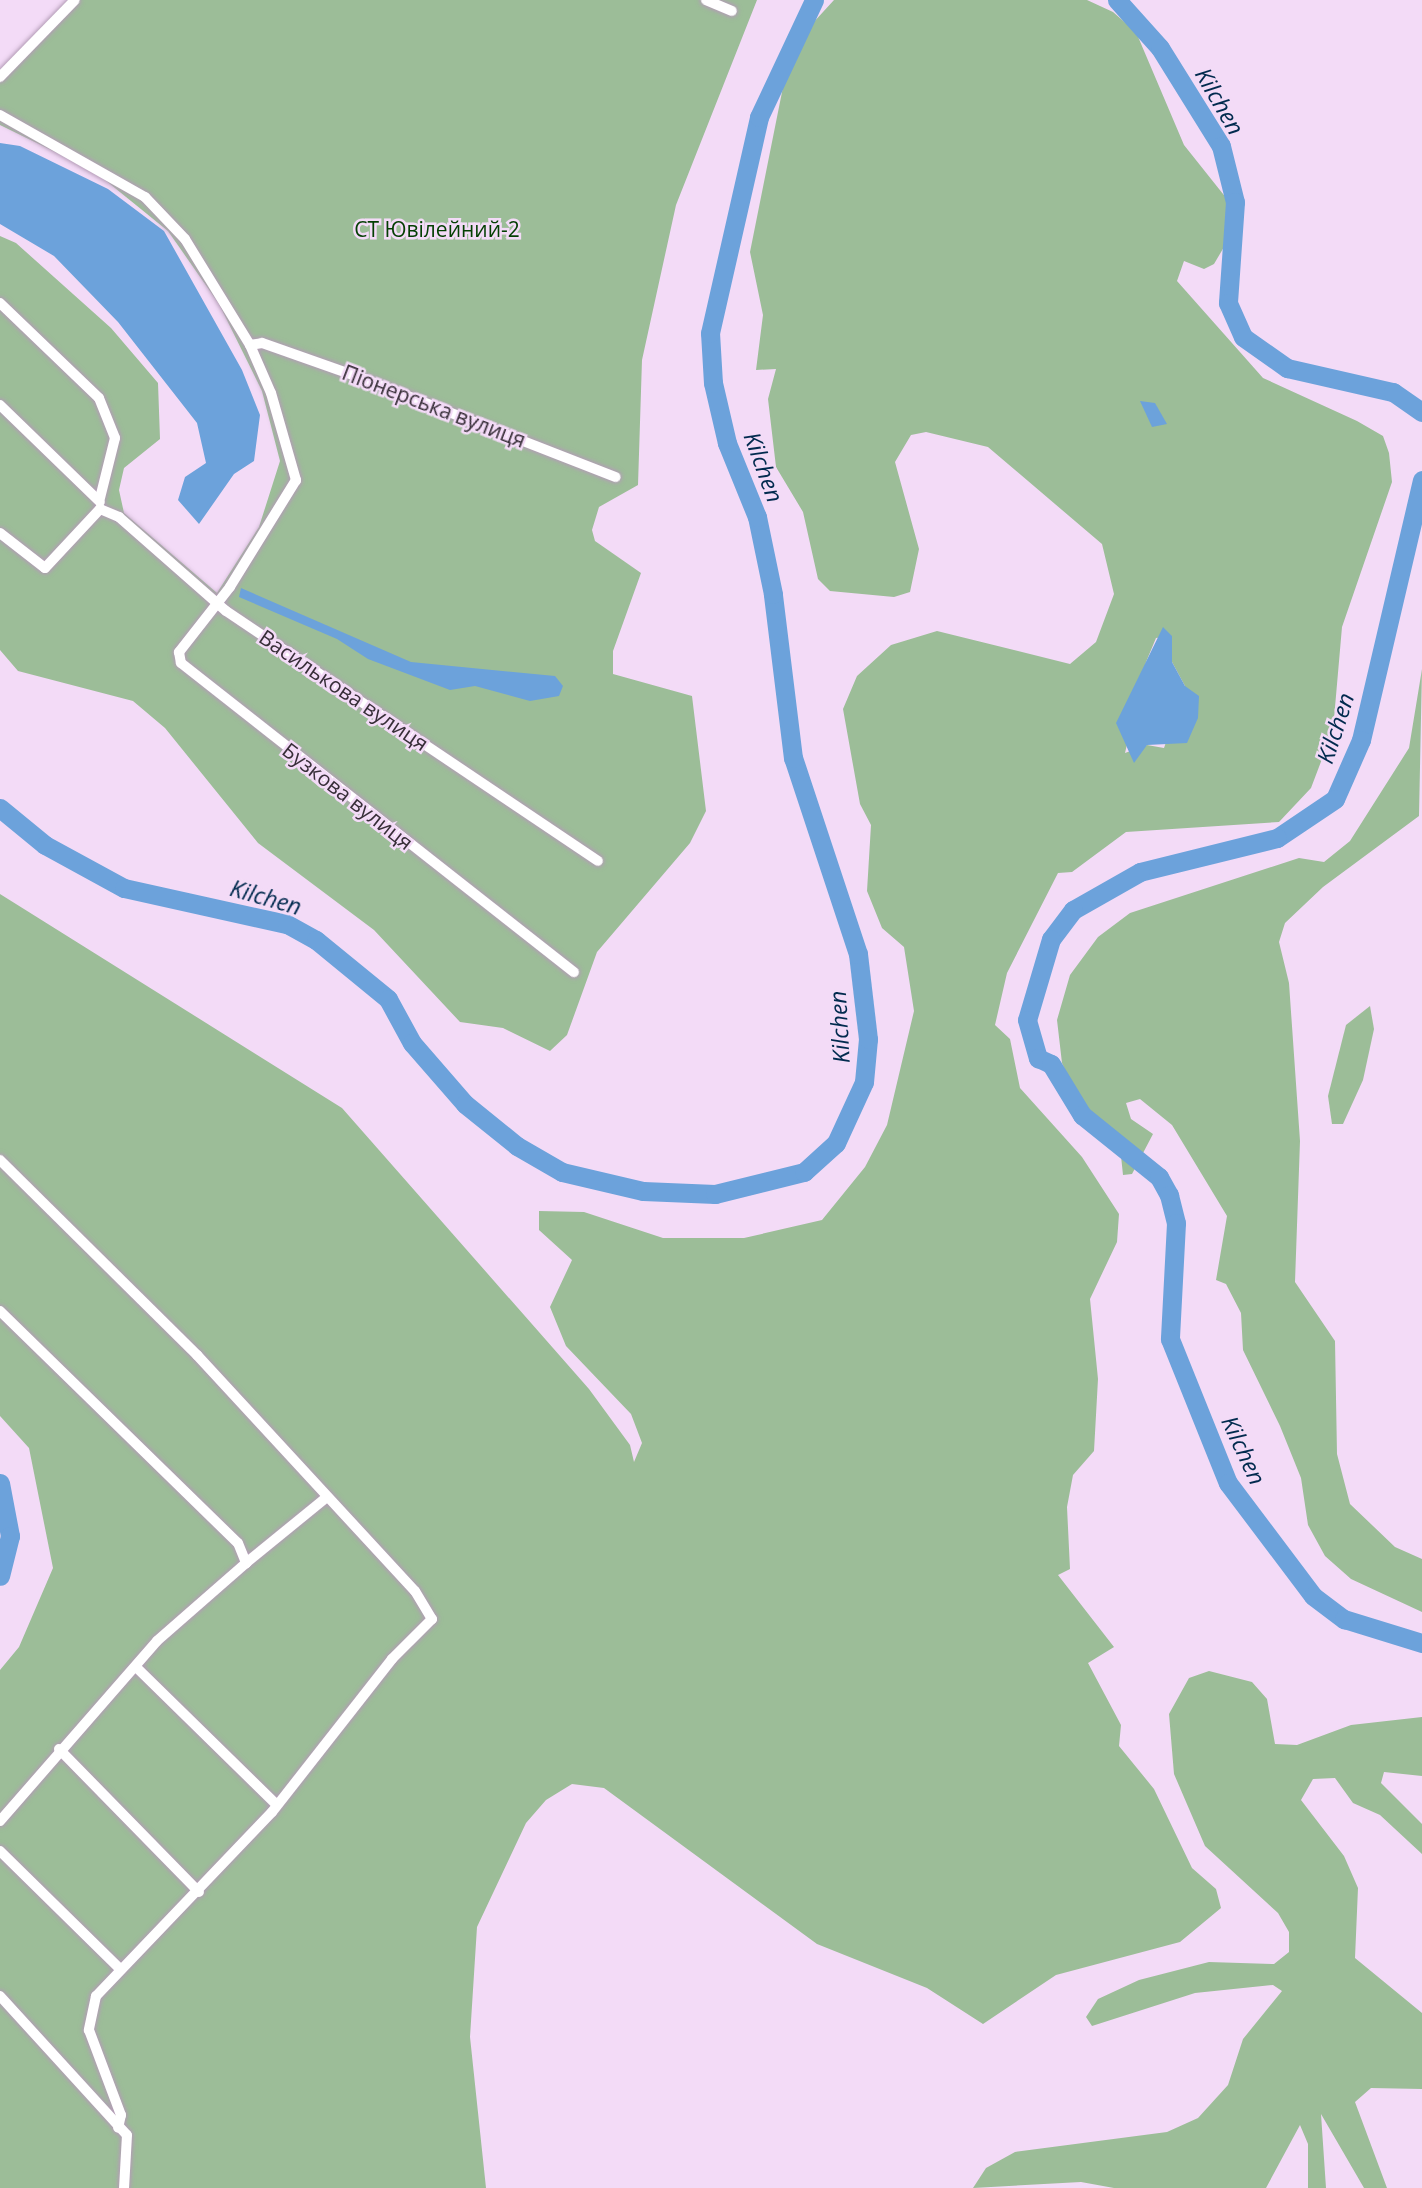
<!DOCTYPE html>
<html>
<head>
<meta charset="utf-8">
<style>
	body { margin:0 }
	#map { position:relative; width:1422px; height:2188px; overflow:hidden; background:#f3dbf7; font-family:"Open Sans",sans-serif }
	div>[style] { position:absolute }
	.green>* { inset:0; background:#9cbd98 }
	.water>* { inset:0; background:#6ca2db }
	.river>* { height:19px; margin:-9.5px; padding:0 9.5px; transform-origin:9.5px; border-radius:9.5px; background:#6ca2db }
	.roads { filter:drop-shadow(0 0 2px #b39cb6) drop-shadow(0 0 2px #b39cb6) }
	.minor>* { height:10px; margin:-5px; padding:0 5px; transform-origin:5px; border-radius:5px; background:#fff }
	span { translate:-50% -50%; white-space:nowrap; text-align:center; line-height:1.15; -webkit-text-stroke:5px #f3dbf7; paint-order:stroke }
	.park-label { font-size:21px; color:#033f02 }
	.street-label { font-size:21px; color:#372e38 }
	.water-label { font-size:23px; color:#012a4e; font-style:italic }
</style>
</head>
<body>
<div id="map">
	<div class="green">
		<div style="clip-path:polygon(68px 0,757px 0,676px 205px,642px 360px,638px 485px,599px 507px,592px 530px,595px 541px,641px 573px,613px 651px,613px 674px,692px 696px,706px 811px,690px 843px,597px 952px,567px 1035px,550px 1051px,503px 1028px,460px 1022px,374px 930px,258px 843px,165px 728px,133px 701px,18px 671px,0 650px,0 236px,16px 243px,111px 328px,158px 383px,160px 439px,124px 468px,119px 490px,124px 513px,217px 593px,259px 527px,280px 461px,262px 391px,219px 304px,168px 231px,94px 171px,0 125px,0 72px)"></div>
		<div style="clip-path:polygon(evenodd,834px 0,1087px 0,1113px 12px,1136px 32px,1184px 145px,1227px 199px,1224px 247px,1214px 264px,1204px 269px,1184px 261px,1177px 281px,1263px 378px,1357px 421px,1383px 436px,1389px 453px,1392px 482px,1342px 627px,1333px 730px,1311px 788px,1279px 822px,1126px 832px,1072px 872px,1058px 873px,1007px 973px,995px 1025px,1010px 1039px,1020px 1088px,1082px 1157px,1119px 1214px,1117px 1242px,1090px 1299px,1098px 1379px,1094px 1451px,1073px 1475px,1067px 1507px,1070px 1569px,1058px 1575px,1114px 1647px,1088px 1663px,1121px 1725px,1119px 1746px,1154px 1789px,1192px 1868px,1216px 1889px,1221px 1908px,1180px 1942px,1056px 1975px,983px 2024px,927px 1988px,817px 1944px,604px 1788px,572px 1784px,546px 1800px,526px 1823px,477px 1927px,470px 2037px,486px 2188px,0 2188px,0 1670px,19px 1647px,53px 1568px,29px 1448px,0 1416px,0 894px,342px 1108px,589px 1389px,630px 1445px,634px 1462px,642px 1443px,631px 1414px,566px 1346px,550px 1307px,572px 1260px,539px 1230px,539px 1211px,584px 1212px,663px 1238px,744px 1238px,822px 1220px,865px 1167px,887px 1125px,914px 1011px,904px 947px,882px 928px,867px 891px,871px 825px,860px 804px,843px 709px,857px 676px,891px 645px,937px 631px,1070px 664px,1096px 642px,1114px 594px,1102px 544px,988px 447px,926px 432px,911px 435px,895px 462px,919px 549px,910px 592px,894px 597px,830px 591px,818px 579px,803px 512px,776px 467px,768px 399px,776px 369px,756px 370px,763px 315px,750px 252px,786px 72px,801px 36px,834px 0,1172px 636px,1172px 662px,1185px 686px,1164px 748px,1147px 745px,1125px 753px,1146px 662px,1156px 638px,1172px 636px)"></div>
		<div style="clip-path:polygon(1422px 669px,1419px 816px,1323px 887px,1285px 923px,1279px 942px,1289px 983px,1300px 1141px,1295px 1282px,1335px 1341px,1337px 1454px,1350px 1504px,1395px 1547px,1422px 1559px,1422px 1612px,1351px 1579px,1325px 1556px,1308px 1525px,1301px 1478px,1280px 1426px,1243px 1350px,1241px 1313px,1226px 1284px,1216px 1280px,1227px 1216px,1172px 1125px,1140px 1099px,1126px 1103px,1131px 1119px,1153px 1134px,1132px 1174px,1123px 1175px,1119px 1137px,1078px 1099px,1062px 1063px,1057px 1020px,1070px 975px,1098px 937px,1130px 913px,1299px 858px,1324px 862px,1350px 841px,1409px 748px)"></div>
		<div style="clip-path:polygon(1370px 1006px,1374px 1029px,1363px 1080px,1343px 1124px,1332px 1124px,1328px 1096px,1346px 1025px)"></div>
		<div style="clip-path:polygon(1209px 1671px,1252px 1682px,1267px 1699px,1275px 1744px,1297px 1745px,1351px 1725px,1422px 1717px,1422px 1776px,1384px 1772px,1381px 1783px,1422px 1824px,1422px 1854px,1380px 1815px,1353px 1803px,1335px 1778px,1313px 1779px,1301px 1800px,1344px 1856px,1358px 1888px,1355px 1958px,1422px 2013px,1422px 2089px,1371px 2088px,1355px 2102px,1387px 2188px,1364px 2188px,1321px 2114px,1326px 2188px,1308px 2188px,1308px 2144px,1300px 2125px,1266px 2188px,1114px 2188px,1081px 2182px,973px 2188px,986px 2168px,1015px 2152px,1167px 2132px,1198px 2118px,1228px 2085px,1243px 2039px,1282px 1991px,1273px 1985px,1195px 1993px,1092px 2026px,1086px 2017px,1098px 1999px,1139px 1980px,1209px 1962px,1274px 1964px,1289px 1952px,1289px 1932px,1278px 1913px,1205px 1846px,1174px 1774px,1169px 1714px,1189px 1678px)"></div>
	</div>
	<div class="water">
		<div style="clip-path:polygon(0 143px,20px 146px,108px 189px,164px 231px,242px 370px,260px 415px,254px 461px,234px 474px,199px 524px,178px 500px,185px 477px,206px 463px,197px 423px,118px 322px,54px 256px,0 224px)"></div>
		<div style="clip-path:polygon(1140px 401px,1155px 403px,1167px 424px,1152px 427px)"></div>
		<div style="clip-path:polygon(241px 588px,411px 662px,555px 676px,563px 686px,559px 696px,530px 701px,475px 686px,450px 690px,368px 659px,337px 639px,239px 597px)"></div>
		<div style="clip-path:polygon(1163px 627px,1172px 636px,1172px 662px,1185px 686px,1199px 696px,1198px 718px,1187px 743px,1147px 745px,1134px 763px,1116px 723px)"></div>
	</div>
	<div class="river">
		<div style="left:1117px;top:0;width:64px;rotate:48.1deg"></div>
		<div style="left:1160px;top:48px;width:115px;rotate:58.1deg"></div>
		<div style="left:1221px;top:146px;width:58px;rotate:76deg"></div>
		<div style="left:1235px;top:202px;width:101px;rotate:94deg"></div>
		<div style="left:1228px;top:303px;width:37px;rotate:66deg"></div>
		<div style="left:1243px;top:337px;width:54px;rotate:35.2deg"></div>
		<div style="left:1287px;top:368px;width:109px;rotate:12.8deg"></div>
		<div style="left:1393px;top:392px;width:35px;rotate:35deg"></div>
		<div style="left:1422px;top:480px;width:267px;rotate:103.2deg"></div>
		<div style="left:1361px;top:740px;width:64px;rotate:113.8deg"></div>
		<div style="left:1335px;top:799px;width:70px;rotate:146.1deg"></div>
		<div style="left:1277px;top:838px;width:141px;rotate:166.1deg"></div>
		<div style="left:1140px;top:872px;width:77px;rotate:150.4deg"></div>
		<div style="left:1073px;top:910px;width:36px;rotate:127deg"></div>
		<div style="left:1051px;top:939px;width:84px;rotate:106.5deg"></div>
		<div style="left:1027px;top:1020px;width:40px;rotate:74deg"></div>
		<div style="left:1038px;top:1058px;width:14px;rotate:25deg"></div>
		<div style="left:1051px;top:1064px;width:60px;rotate:58.7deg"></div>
		<div style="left:1082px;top:1115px;width:99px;rotate:38.8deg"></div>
		<div style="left:1159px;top:1177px;width:21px;rotate:61deg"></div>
		<div style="left:1169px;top:1195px;width:29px;rotate:76deg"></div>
		<div style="left:1176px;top:1223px;width:116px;rotate:93deg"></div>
		<div style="left:1170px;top:1339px;width:155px;rotate:68.1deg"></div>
		<div style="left:1228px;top:1483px;width:141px;rotate:53deg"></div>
		<div style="left:1313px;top:1596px;width:39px;rotate:37deg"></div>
		<div style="left:1344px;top:1619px;width:82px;rotate:17.1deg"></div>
		<div style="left:0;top:808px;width:58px;rotate:39.4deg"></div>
		<div style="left:45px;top:845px;width:90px;rotate:28.6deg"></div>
		<div style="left:124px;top:888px;width:167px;rotate:12.5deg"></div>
		<div style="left:287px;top:924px;width:33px;rotate:29deg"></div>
		<div style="left:316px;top:940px;width:93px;rotate:39.3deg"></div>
		<div style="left:388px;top:999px;width:50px;rotate:61.4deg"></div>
		<div style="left:412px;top:1043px;width:81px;rotate:49deg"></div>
		<div style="left:465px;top:1104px;width:67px;rotate:38.9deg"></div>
		<div style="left:517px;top:1146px;width:52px;rotate:30deg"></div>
		<div style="left:562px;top:1172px;width:83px;rotate:13.2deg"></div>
		<div style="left:643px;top:1191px;width:72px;rotate:2.4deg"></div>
		<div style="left:715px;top:1194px;width:92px;rotate:-13.9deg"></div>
		<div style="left:804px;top:1172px;width:43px;rotate:-42.2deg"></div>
		<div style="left:836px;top:1143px;width:67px;rotate:-65.3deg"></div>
		<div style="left:864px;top:1082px;width:43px;rotate:-84.7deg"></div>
		<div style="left:868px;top:1039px;width:86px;rotate:-96.7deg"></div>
		<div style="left:858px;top:954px;width:206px;rotate:-108.3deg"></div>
		<div style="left:793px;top:758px;width:165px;rotate:-97deg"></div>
		<div style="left:773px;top:594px;width:79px;rotate:-101.7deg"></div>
		<div style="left:757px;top:517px;width:80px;rotate:-112.1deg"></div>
		<div style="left:727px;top:443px;width:62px;rotate:-103.1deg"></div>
		<div style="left:713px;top:383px;width:50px;rotate:-93.4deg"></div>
		<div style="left:710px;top:333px;width:221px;rotate:-77.2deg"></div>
		<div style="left:759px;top:117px;width:129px;rotate:-64.8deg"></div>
		<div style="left:0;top:1483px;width:54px;rotate:79.3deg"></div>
		<div style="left:10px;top:1536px;width:41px;rotate:104deg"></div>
	</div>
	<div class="roads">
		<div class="minor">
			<div style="left:706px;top:0;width:28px;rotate:23deg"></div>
			<div style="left:0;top:77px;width:107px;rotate:-45.8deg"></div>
			<div style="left:0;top:115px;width:167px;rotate:29.5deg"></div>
			<div style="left:145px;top:197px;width:58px;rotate:46.4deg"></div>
			<div style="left:185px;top:239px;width:124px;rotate:58.5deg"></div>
			<div style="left:250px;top:345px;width:52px;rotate:66.4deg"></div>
			<div style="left:271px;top:393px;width:91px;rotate:74deg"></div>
			<div style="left:296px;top:480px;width:126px;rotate:121.7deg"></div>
			<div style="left:230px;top:587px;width:83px;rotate:128.1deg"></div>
			<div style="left:179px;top:652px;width:11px;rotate:80deg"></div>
			<div style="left:181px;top:663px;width:500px;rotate:38.2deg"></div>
			<div style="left:0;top:303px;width:137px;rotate:43.8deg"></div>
			<div style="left:99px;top:398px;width:43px;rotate:68.2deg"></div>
			<div style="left:115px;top:438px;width:62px;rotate:104deg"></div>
			<div style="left:250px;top:345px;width:12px;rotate:-9deg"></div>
			<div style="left:262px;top:343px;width:108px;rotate:19.4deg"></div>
			<div style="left:364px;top:379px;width:270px;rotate:21.3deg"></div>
			<div style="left:0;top:405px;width:139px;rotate:44.1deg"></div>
			<div style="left:100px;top:509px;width:21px;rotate:23deg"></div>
			<div style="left:119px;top:517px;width:142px;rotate:41.3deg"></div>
			<div style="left:226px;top:611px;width:448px;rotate:33.9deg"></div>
			<div style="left:0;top:533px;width:57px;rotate:37.9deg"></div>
			<div style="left:45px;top:568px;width:81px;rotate:-47deg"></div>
			<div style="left:0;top:1160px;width:277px;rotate:44.7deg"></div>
			<div style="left:197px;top:1355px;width:321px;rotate:47.3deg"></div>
			<div style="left:415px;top:1591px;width:33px;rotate:59deg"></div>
			<div style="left:432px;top:1619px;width:57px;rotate:135deg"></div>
			<div style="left:392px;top:1659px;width:194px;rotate:128.1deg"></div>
			<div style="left:272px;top:1812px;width:255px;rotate:133.7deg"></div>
			<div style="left:96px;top:1996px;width:35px;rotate:102deg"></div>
			<div style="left:89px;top:2030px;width:91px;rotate:69.4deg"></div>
			<div style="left:121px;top:2115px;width:13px;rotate:103deg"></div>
			<div style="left:0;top:1311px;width:332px;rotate:44.3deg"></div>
			<div style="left:238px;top:1543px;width:22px;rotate:68deg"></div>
			<div style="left:246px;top:1563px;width:118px;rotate:138.8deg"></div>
			<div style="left:157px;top:1641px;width:239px;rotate:131.1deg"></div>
			<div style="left:246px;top:1563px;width:104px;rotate:-39.2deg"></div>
			<div style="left:136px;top:1667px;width:197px;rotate:44.4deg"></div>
			<div style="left:59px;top:1749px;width:200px;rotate:45.6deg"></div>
			<div style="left:0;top:1851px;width:165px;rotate:44.5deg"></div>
			<div style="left:0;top:1996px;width:188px;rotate:47.6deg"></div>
			<div style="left:127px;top:2135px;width:53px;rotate:93.2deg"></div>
		</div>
	</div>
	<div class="park-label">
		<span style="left:437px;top:229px">СT Ювілейний-2</span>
	</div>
	<div class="street-label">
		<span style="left:434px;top:406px;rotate:21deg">Піонерська вулиця</span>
		<span style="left:344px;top:690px;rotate:34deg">Василькова вулиця</span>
		<span style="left:348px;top:796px;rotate:38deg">Бузкова вулиця</span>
	</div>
	<div class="water-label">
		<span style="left:1220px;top:101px;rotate:60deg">Kilchen</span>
		<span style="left:764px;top:467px;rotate:70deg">Kilchen</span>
		<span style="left:1335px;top:728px;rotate:-72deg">Kilchen</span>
		<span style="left:266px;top:897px;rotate:16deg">Kilchen</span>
		<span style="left:839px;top:1027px;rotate:-93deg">Kilchen</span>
		<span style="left:1244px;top:1450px;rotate:65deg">Kilchen</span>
	</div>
</div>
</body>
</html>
